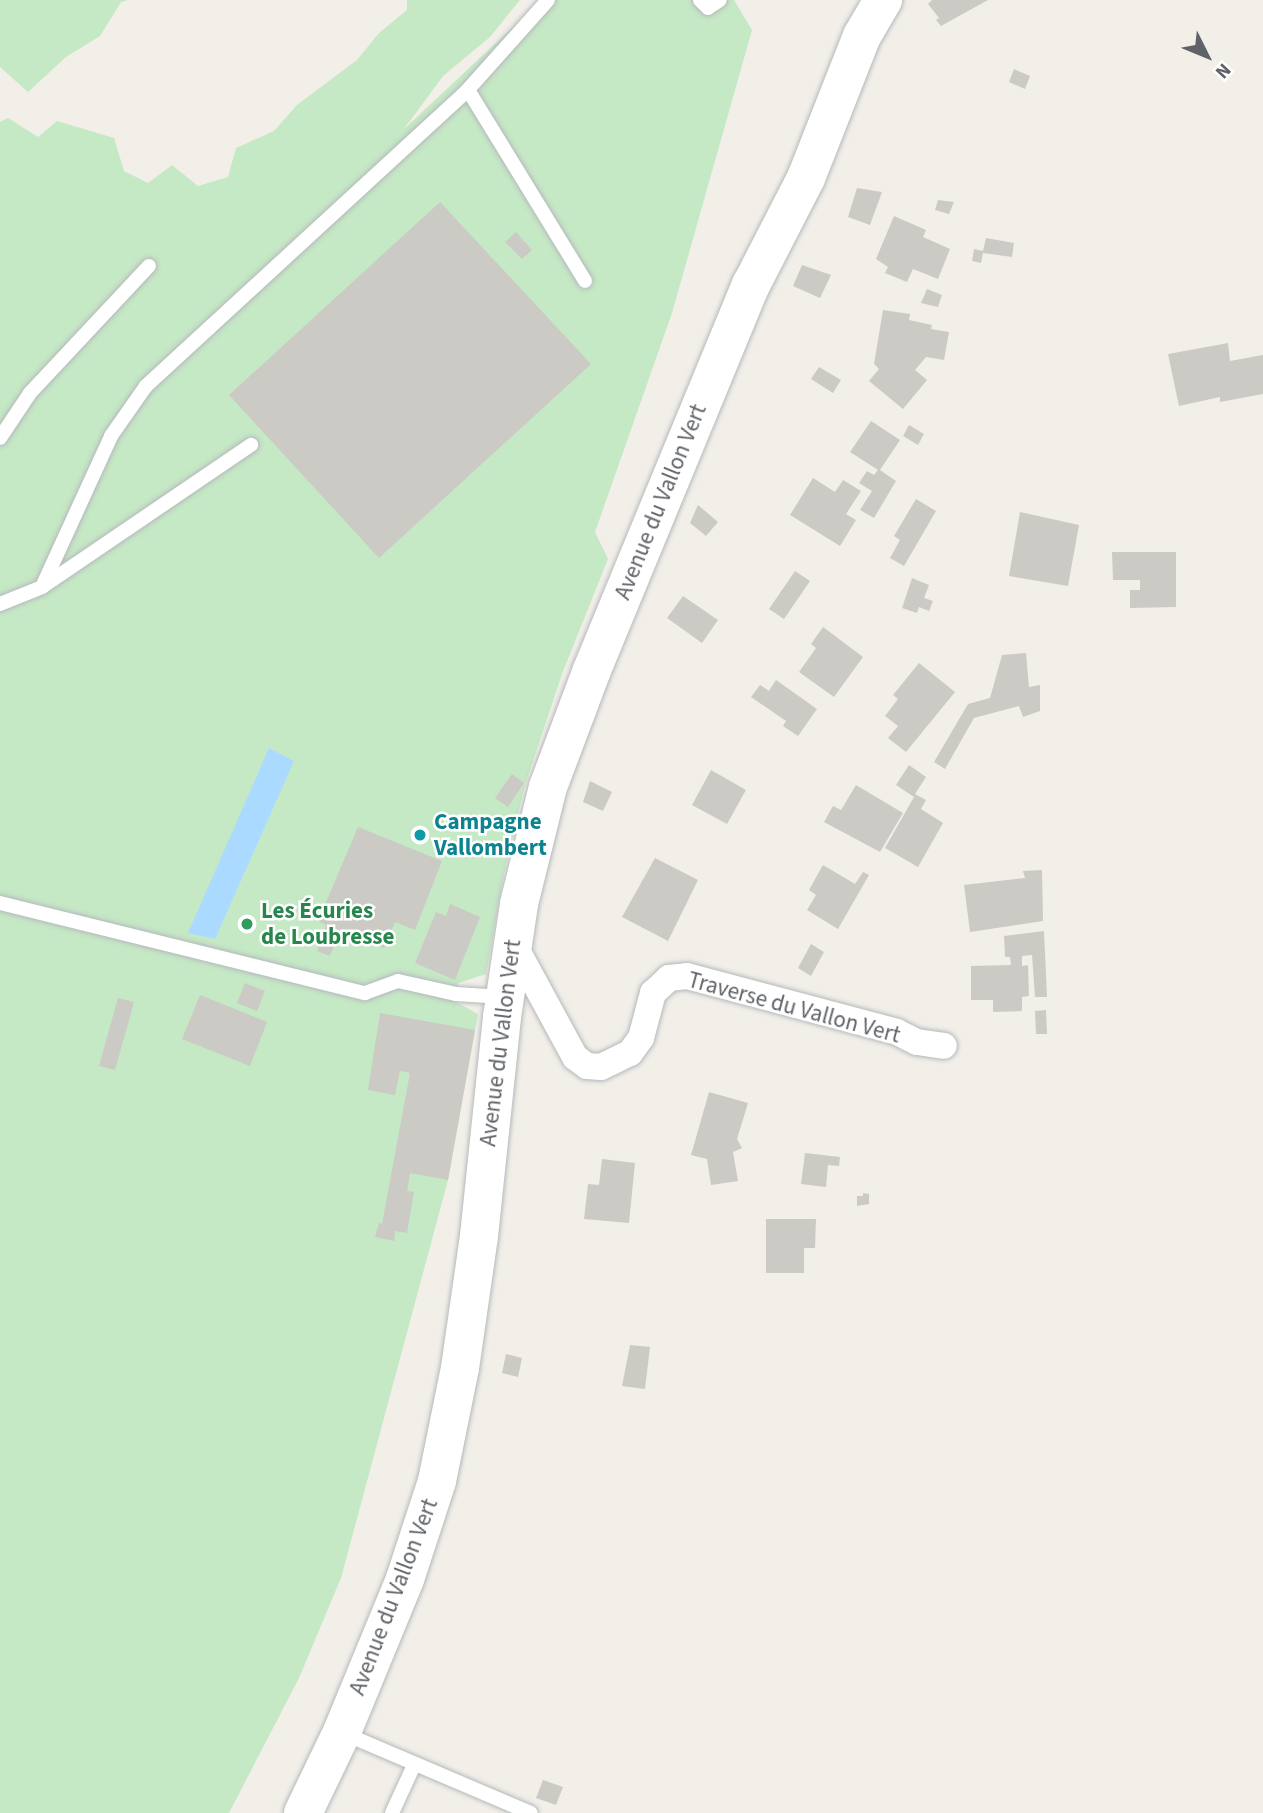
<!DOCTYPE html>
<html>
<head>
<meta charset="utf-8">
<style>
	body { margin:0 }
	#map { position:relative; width:1263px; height:1813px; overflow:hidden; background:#f1efe8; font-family:"Source Sans 3",sans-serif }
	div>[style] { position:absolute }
	.green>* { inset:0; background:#c5e8c5 }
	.water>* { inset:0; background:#aadaff }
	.building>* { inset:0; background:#cccac5 }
	.roads { filter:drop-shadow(0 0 2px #b5b8bc) drop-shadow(0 0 2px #b5b8bc) }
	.service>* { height:14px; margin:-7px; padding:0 7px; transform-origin:7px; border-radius:7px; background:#fff }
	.minor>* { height:26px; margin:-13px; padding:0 13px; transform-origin:13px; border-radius:13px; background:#fff }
	.secondary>* { height:38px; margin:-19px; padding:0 19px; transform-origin:19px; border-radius:19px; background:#fff }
	.dots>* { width:19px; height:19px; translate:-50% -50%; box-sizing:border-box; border:4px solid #fff; border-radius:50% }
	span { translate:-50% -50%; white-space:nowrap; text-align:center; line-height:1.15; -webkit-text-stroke:5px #fff; paint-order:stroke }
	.street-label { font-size:23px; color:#5f6368 }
	.culture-label { font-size:23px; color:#0d838f; font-weight:700 }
	.left { translate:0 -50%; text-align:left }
	.leisure-label { font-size:23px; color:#27864d; font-weight:700 }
	.north { position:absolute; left:1172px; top:21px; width:70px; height:70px; -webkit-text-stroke:5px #fff; paint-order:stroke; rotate:133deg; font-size:19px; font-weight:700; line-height:28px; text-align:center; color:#5f6368 }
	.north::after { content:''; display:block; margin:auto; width:24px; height:32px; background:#5f6368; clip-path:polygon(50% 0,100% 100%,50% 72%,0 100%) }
</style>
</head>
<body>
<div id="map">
	<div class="green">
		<div style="clip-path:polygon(0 0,128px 0,121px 2px,100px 36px,66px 57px,28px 92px,0 67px)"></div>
		<div style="clip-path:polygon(407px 0,520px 0,490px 37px,443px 76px,404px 129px,529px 12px,538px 0,734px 0,752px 30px,672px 313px,595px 532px,608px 559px,562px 674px,525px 785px,504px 874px,486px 974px,458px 983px,454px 1001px,478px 1014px,448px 1180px,341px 1578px,299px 1678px,229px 1813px,0 1813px,0 122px,8px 118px,38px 137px,57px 121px,114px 138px,124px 171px,148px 183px,172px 165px,198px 186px,228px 177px,236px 148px,274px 131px,297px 105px,357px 60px,379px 33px,407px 10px)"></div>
	</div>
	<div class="water">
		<div style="clip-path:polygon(269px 748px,294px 761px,215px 939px,188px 933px)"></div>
	</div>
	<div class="building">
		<div style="clip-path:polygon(932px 0,988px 0,941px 26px,936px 20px,939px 18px,928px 4px)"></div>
		<div style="clip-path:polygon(1014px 69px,1030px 76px,1025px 89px,1009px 82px)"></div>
		<div style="clip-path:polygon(857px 188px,882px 192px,870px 225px,848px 217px)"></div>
		<div style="clip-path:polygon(938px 200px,954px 202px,949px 214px,935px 210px)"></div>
		<div style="clip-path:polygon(440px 202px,591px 364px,379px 558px,229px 395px)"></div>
		<div style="clip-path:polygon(894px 216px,926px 230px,923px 237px,950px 249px,938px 279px,913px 269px,907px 282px,885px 273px,888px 267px,876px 259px)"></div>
		<div style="clip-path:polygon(516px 232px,532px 250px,522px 259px,505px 242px)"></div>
		<div style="clip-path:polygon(986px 238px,1014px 243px,1012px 257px,983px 253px,981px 263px,972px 261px,974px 249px,983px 251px)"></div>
		<div style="clip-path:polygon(802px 265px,831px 275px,820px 298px,793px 286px)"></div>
		<div style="clip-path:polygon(927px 289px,942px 295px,938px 307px,921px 303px)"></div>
		<div style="clip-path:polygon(883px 310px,910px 314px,909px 320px,932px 325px,931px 329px,949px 332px,944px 360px,926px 357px,915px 370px,927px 380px,903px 409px,869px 381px,879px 369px,874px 364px)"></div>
		<div style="clip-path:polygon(1228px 343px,1230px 361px,1263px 355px,1263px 394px,1220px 402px,1220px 397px,1179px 406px,1168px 354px)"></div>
		<div style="clip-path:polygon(819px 367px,841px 380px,833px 393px,811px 379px)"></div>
		<div style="clip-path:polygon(871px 421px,900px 440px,880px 470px,896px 481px,874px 518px,860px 510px,872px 491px,859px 483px,867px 471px,874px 475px,878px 470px,850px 452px)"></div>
		<div style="clip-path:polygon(909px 425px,924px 434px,918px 445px,903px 436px)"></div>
		<div style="clip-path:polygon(813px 478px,835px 492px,843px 480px,861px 491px,846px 514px,856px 520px,840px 546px,790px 515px)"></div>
		<div style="clip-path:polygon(916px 499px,936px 511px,904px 566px,890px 558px,900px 540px,894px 536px)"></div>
		<div style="clip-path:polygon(698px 505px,718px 522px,706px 536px,690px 523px)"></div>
		<div style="clip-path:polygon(1020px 512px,1079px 525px,1068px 586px,1009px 576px)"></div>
		<div style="clip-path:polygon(1112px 552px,1176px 552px,1176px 607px,1130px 608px,1130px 590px,1140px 590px,1140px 580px,1113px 580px)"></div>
		<div style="clip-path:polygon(795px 571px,810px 581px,784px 619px,769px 609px)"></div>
		<div style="clip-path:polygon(912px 578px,929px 585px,924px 598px,933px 601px,929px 611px,919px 607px,917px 613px,902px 608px)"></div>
		<div style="clip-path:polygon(683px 596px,718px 620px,702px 643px,667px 618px)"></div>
		<div style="clip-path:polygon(823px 627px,863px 657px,834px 697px,799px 672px,816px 648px,811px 644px)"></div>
		<div style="clip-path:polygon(1026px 653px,1029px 687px,1040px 685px,1040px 711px,1023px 717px,1019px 706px,974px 718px,945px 769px,934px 762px,968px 704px,990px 698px,1002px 655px)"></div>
		<div style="clip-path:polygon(919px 663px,955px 692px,906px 752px,888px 738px,898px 726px,885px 716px,898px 699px,893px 695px)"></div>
		<div style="clip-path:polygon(776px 680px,817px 709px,798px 736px,783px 726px,786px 721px,751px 697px,760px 685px,769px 691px)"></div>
		<div style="clip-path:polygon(909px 765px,926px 777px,915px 794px,926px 800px,921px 809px,943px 823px,918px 867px,885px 848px,914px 797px,896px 785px)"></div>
		<div style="clip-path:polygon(711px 770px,746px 790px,727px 824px,692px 805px)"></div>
		<div style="clip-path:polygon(512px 774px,524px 783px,508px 807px,495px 798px)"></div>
		<div style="clip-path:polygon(590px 781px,612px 792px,603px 811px,583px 802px)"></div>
		<div style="clip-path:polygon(856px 785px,903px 813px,880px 852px,824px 822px,833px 806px,841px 810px)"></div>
		<div style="clip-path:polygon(358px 827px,442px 861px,415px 930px,395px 922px,384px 948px,340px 930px,330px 956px,317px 951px,326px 925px,318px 921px)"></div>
		<div style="clip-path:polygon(655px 858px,698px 880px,668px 941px,622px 917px)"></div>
		<div style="clip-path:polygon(823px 865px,855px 884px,863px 872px,869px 875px,838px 929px,807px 910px,816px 895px,809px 890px)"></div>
		<div style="clip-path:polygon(1042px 870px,1043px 921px,970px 932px,964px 885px,1025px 878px,1023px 871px)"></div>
		<div style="clip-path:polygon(450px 904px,480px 917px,455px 980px,415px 963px,436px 912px,446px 916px)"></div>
		<div style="clip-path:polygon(1044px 931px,1047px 997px,1035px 997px,1032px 955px,1022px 956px,1022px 966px,1028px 965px,1029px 996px,1022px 997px,1022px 1011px,993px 1012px,993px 1000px,971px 1000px,971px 966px,1011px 965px,1010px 957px,1005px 957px,1004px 936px)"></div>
		<div style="clip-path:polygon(811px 944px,824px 952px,811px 976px,798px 968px)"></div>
		<div style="clip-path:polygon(245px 983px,265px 991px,257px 1011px,237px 1003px)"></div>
		<div style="clip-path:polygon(200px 995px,267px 1022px,250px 1066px,182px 1039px)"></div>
		<div style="clip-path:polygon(118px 998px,134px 1002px,115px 1070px,99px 1066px)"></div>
		<div style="clip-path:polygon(1046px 1010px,1047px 1034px,1036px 1034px,1035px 1011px)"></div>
		<div style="clip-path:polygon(380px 1013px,475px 1030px,448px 1180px,410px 1173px,407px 1191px,414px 1192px,407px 1233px,395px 1231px,394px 1241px,375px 1237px,379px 1223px,382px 1224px,410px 1073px,400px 1071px,395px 1095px,368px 1090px)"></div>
		<div style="clip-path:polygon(709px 1092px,748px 1103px,737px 1139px,742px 1148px,733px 1152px,738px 1181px,711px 1185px,707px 1159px,691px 1155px)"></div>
		<div style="clip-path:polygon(805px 1153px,840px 1157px,839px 1166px,828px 1165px,826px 1187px,801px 1184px)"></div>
		<div style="clip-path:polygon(602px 1159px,635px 1163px,629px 1223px,584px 1219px,588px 1184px,599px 1185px)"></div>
		<div style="clip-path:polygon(863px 1193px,869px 1194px,869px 1204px,857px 1206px,857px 1196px,863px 1196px)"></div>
		<div style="clip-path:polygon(766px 1219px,816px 1219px,815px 1248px,804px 1248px,804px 1273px,766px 1273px)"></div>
		<div style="clip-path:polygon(630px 1345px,650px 1347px,645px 1389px,622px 1386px)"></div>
		<div style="clip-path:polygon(506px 1354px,522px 1358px,518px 1377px,502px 1373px)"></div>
		<div style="clip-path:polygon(543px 1780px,563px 1787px,556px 1805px,536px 1798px)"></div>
	</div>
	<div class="roads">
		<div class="service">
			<div style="left:700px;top:0;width:11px;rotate:45deg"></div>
			<div style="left:708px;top:8px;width:14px;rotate:-34deg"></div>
			<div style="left:468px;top:90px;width:224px;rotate:58.5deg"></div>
			<div style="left:0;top:438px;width:54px;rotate:-56.3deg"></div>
			<div style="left:30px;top:393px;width:174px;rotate:-46.9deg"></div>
			<div style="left:42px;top:587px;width:166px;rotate:-65.4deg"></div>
			<div style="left:111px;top:436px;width:61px;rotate:-55deg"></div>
			<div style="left:146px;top:386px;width:432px;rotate:-42.6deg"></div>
			<div style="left:464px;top:94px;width:126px;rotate:-48.2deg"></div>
			<div style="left:0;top:604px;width:45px;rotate:-22deg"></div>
			<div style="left:42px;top:587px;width:253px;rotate:-34.2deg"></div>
			<div style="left:0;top:903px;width:376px;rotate:13.9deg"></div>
			<div style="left:365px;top:993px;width:35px;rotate:-20deg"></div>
			<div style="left:398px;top:981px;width:59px;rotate:12.6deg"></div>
			<div style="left:456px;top:994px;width:48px;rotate:3.6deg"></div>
			<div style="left:343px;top:1733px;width:204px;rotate:23.1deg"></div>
			<div style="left:392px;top:1813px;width:53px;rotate:-65.4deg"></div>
		</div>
		<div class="minor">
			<div style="left:513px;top:943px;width:130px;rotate:61.5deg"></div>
			<div style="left:575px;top:1057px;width:15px;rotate:37deg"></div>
			<div style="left:587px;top:1066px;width:14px;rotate:4deg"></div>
			<div style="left:601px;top:1067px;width:32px;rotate:-26deg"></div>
			<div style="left:630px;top:1053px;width:19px;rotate:-54deg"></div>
			<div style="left:641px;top:1038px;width:47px;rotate:-75.1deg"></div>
			<div style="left:653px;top:993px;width:22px;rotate:-43deg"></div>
			<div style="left:669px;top:978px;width:18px;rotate:-6deg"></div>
			<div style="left:687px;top:976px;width:217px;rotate:14.9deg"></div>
			<div style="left:897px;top:1032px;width:22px;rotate:27deg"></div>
			<div style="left:917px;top:1042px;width:27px;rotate:8deg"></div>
		</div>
		<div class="secondary">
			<div style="left:303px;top:1813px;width:90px;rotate:-64.3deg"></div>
			<div style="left:342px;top:1732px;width:165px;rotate:-67.6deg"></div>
			<div style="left:405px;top:1579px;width:103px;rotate:-71.9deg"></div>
			<div style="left:437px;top:1481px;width:115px;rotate:-78.5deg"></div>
			<div style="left:460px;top:1368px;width:133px;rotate:-81.8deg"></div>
			<div style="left:479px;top:1236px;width:220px;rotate:-84deg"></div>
			<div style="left:502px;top:1017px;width:114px;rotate:-81.4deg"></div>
			<div style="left:519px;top:904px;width:121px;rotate:-76.1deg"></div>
			<div style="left:548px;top:787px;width:125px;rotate:-69.4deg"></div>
			<div style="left:592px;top:670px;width:417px;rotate:-67.6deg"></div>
			<div style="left:751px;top:285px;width:120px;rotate:-62.8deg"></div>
			<div style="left:806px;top:178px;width:153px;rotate:-68.5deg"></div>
			<div style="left:862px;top:36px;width:42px;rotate:-59.7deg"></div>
		</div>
	</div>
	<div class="dots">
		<div style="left:420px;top:835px;background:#0f9aa8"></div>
		<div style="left:247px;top:924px;background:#2e9e5b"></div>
	</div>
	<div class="street-label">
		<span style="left:661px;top:502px;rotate:-68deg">Avenue du Vallon Vert</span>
		<span style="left:794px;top:1008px;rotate:15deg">Traverse du Vallon Vert</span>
		<span style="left:501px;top:1043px;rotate:-83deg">Avenue du Vallon Vert</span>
		<span style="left:394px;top:1597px;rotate:-69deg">Avenue du Vallon Vert</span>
	</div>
	<div class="culture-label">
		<span class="left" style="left:434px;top:835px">Campagne<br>Vallombert</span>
	</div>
	<div class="leisure-label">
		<span class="left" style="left:261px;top:924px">Les Écuries<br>de Loubresse</span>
	</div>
	<div class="north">N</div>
</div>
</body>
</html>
